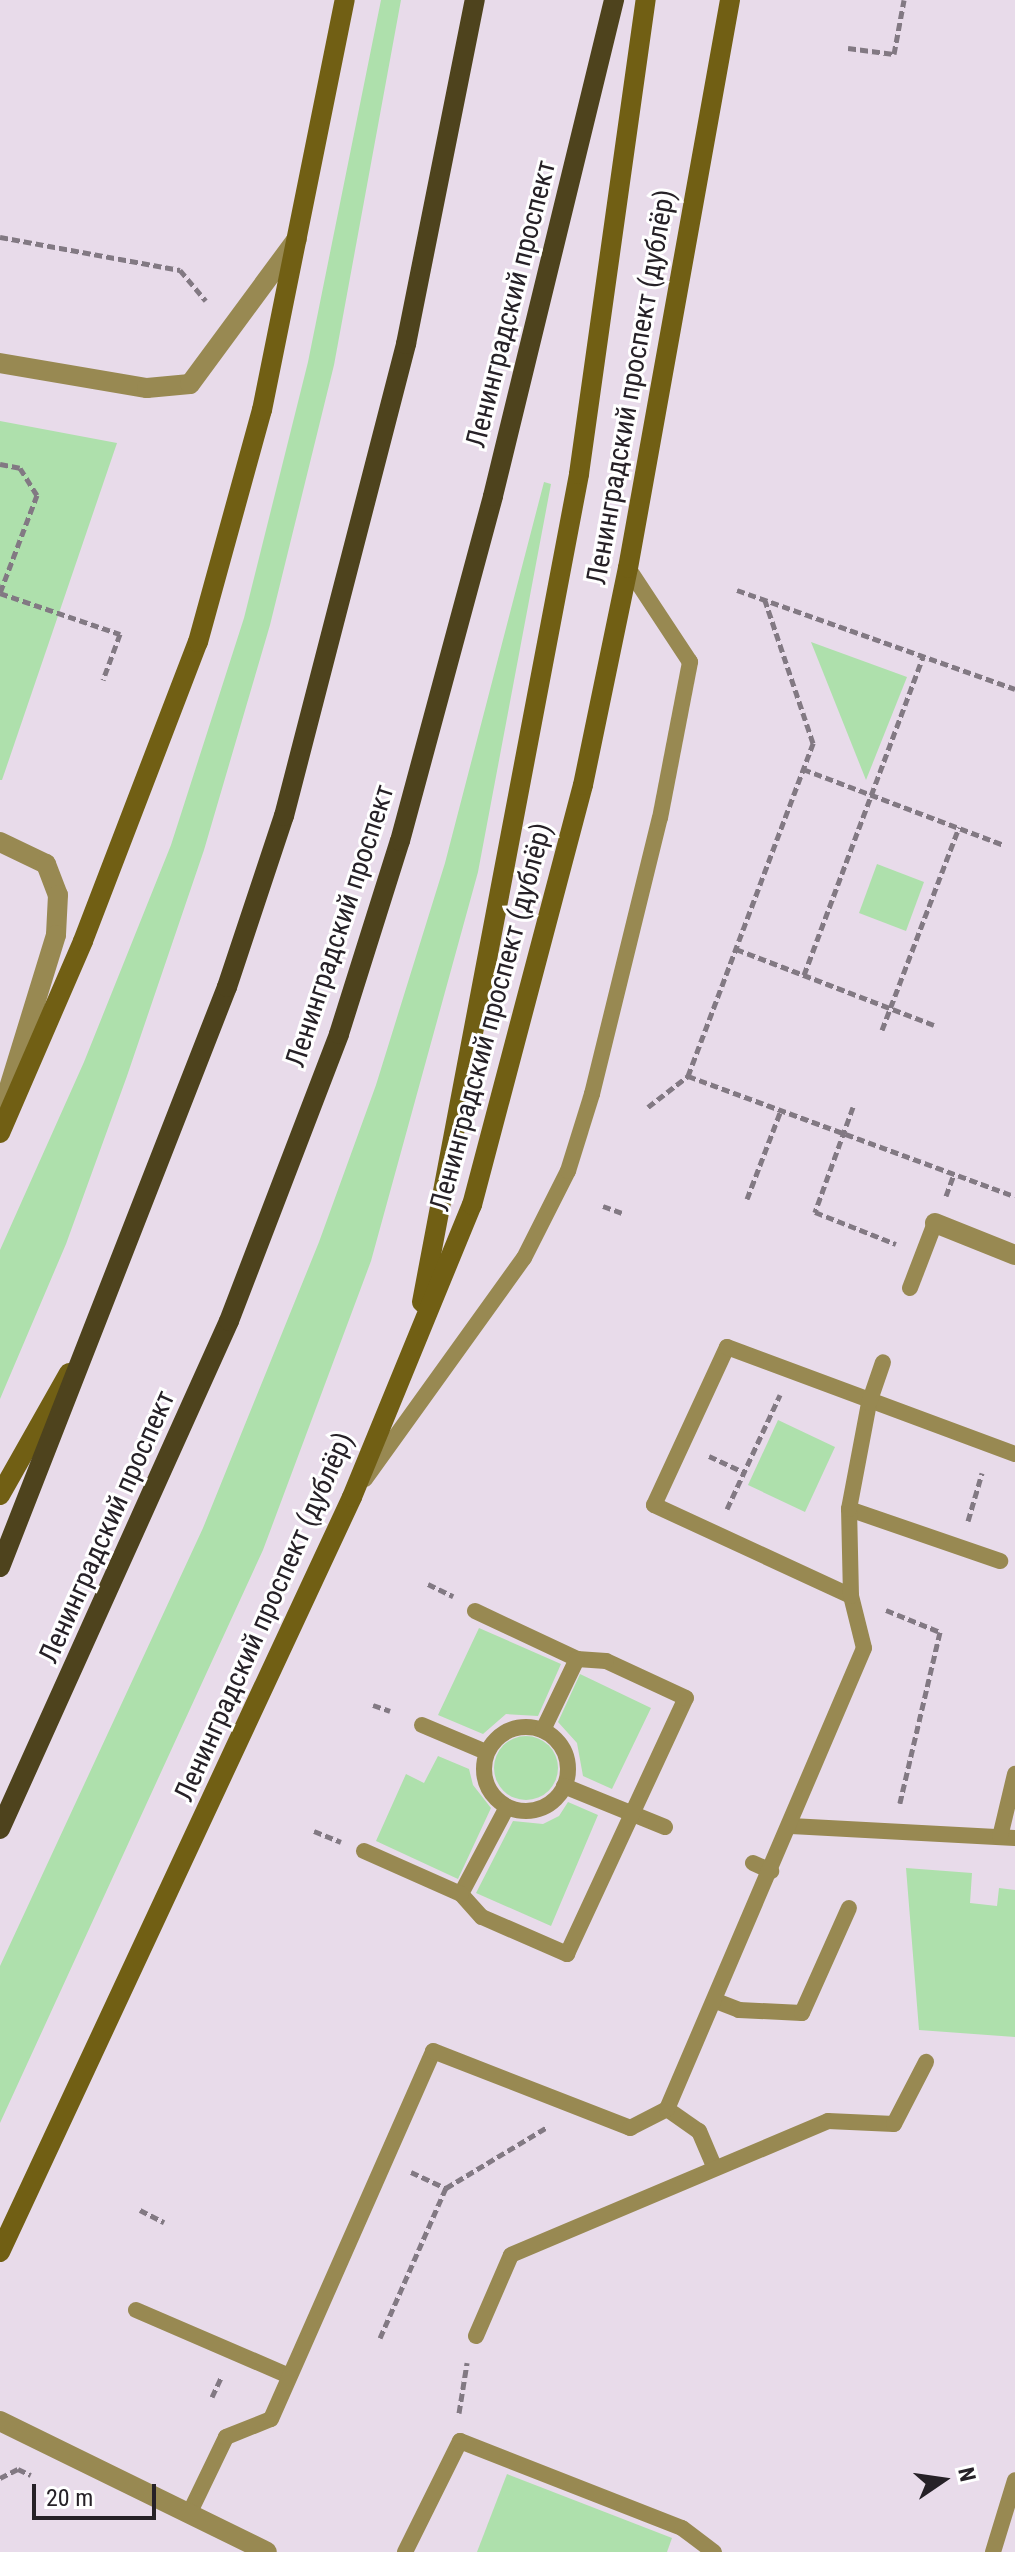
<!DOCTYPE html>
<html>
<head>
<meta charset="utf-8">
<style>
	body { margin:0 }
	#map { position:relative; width:1015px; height:2552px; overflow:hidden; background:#e8dbea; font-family:"Roboto Condensed",sans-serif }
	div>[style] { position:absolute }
	.green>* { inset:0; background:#aee0ac }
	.round { border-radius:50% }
	.path>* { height:5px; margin-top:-2.5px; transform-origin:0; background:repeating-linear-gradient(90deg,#827983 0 8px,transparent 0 12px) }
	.service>* { height:16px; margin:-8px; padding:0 8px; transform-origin:8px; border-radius:8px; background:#988952 }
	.service>.ring { margin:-8px; padding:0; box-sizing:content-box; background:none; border:16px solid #988952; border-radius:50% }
	.minor>* { height:20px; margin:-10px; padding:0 10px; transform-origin:10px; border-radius:10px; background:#988952 }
	.secondary>* { height:20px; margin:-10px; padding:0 10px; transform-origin:10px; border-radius:10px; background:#715f14 }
	.primary>* { height:20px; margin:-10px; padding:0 10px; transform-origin:10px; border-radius:10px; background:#4e431d }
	span { translate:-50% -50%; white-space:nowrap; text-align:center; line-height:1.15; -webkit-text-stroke:6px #fff; paint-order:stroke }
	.street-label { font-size:28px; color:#262127 }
	.north { position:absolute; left:903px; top:2440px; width:80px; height:80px; -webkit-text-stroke:6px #fff; paint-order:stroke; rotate:77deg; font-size:22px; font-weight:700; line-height:32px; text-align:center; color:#262127 }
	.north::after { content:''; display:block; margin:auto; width:28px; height:36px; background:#262127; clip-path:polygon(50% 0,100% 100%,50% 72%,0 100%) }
	.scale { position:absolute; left:32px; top:2484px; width:124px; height:36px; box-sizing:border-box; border:4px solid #262127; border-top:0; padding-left:10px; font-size:24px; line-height:28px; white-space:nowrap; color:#262127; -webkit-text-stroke:6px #fff; paint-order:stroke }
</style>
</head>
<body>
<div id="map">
	<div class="green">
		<div style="clip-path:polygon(381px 0,401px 0,334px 365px,270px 625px,204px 850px,127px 1076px,66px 1244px,0 1399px,0 1250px,84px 1062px,171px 845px,244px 618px,308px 362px)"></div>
		<div style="clip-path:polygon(0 421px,117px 443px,2px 780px,0 780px)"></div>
		<div style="clip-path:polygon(544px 482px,551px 484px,478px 872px,371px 1261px,263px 1550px,0 2123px,0 1966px,203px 1528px,319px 1242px,376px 1085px,445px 863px)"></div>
		<div style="clip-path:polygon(811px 642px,907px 677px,866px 780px)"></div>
		<div style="clip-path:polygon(877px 864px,924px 882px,906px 931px,859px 913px)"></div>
		<div style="clip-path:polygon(778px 1420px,835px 1447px,805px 1512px,748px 1485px)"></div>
		<div style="clip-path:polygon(479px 1628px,561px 1664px,538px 1716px,506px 1714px,483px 1734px,438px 1715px)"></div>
		<div style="clip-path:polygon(580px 1674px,651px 1708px,612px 1789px,583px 1776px,577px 1743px,558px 1722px)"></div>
		<div class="round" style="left:494px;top:1736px;width:64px;height:64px"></div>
		<div style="clip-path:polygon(438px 1756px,469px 1769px,473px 1785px,491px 1808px,458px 1879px,376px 1841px,406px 1774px,424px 1783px)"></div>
		<div style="clip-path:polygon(568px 1802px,598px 1815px,551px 1926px,476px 1893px,513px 1821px,543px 1824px,559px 1816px)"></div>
		<div style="clip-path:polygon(906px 1868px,972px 1873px,970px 1903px,997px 1906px,999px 1888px,1015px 1890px,1015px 2037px,919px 2030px)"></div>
		<div style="clip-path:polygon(507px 2474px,672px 2538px,667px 2552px,477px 2552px)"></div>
	</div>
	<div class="path">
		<div style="left:848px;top:48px;width:46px;rotate:7.4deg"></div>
		<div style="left:894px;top:54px;width:55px;rotate:-79.5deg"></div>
		<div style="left:0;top:237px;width:183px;rotate:10.4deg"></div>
		<div style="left:180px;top:270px;width:40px;rotate:50deg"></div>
		<div style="left:0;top:464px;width:20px;rotate:11deg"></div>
		<div style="left:20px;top:468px;width:32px;rotate:58deg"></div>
		<div style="left:37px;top:495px;width:105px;rotate:110.7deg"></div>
		<div style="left:737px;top:590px;width:295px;rotate:19.6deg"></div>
		<div style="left:0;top:593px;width:127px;rotate:18.9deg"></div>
		<div style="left:120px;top:634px;width:49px;rotate:110.3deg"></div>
		<div style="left:803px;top:769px;width:213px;rotate:20.7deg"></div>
		<div style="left:736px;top:949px;width:212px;rotate:21deg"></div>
		<div style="left:804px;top:975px;width:340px;rotate:-69.5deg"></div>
		<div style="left:882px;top:1030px;width:217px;rotate:-69.2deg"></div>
		<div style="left:688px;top:1076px;width:348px;rotate:20.2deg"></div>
		<div style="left:648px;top:1107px;width:51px;rotate:-37.8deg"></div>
		<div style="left:688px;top:1076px;width:356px;rotate:-69.4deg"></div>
		<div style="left:813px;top:743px;width:151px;rotate:-108.6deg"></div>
		<div style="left:853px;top:1107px;width:112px;rotate:109.9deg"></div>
		<div style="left:815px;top:1212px;width:87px;rotate:21.6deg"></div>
		<div style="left:946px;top:1196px;width:23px;rotate:-70deg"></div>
		<div style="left:747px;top:1199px;width:95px;rotate:-69.1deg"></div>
		<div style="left:603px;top:1206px;width:20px;rotate:20deg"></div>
		<div style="left:709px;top:1456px;width:38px;rotate:25deg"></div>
		<div style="left:727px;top:1509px;width:126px;rotate:-65.1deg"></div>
		<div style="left:968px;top:1521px;width:50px;rotate:-73.7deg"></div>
		<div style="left:428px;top:1584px;width:28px;rotate:26deg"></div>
		<div style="left:886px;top:1610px;width:58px;rotate:22.2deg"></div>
		<div style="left:940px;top:1632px;width:176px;rotate:103.2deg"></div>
		<div style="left:373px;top:1705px;width:18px;rotate:19deg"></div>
		<div style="left:314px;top:1831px;width:29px;rotate:22deg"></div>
		<div style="left:411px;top:2172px;width:38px;rotate:25deg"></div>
		<div style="left:140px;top:2210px;width:27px;rotate:27deg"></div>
		<div style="left:380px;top:2338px;width:164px;rotate:-66.3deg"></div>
		<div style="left:446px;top:2188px;width:118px;rotate:-31.1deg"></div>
		<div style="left:212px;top:2397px;width:21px;rotate:-65deg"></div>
		<div style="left:459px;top:2413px;width:51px;rotate:-80.9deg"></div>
		<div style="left:0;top:2478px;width:20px;rotate:-27deg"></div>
		<div style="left:18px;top:2469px;width:14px;rotate:25deg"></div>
	</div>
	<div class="service">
		<div style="left:910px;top:1288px;width:70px;rotate:-69deg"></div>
		<div style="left:365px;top:1479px;width:272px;rotate:-54.3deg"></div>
		<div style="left:524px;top:1258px;width:97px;rotate:-63.2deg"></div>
		<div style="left:568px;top:1171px;width:81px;rotate:-72.7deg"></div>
		<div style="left:592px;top:1094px;width:284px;rotate:-76.2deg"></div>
		<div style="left:660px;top:818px;width:159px;rotate:-79.1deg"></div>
		<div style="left:690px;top:662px;width:113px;rotate:-123.4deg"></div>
		<div style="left:849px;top:1509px;width:160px;rotate:19deg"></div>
		<div style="left:851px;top:1596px;width:217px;rotate:-155.2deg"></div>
		<div style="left:654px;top:1505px;width:174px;rotate:-65.2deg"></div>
		<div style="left:727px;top:1347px;width:307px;rotate:20.4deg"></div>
		<div style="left:475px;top:1611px;width:113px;rotate:25.2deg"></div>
		<div style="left:422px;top:1725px;width:69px;rotate:22.9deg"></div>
		<div class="ring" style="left:484px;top:1727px;width:68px;height:68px"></div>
		<div style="left:564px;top:1786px;width:109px;rotate:22.1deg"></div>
		<div style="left:507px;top:1807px;width:98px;rotate:117.9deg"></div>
		<div style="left:461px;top:1894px;width:31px;rotate:48deg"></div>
		<div style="left:482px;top:1917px;width:93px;rotate:23.5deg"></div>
		<div style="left:567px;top:1954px;width:282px;rotate:-65.1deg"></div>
		<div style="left:686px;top:1698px;width:88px;rotate:-155.2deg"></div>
		<div style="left:606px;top:1661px;width:29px;rotate:-176deg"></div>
		<div style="left:577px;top:1659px;width:79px;rotate:115.6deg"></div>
		<div style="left:791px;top:1826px;width:224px;rotate:3.1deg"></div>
		<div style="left:1000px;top:1837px;width:65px;rotate:-76.6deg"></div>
		<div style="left:364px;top:1851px;width:106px;rotate:23.9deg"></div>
		<div style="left:753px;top:1863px;width:20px;rotate:24deg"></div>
		<div style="left:716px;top:2001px;width:25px;rotate:21deg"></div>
		<div style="left:739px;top:2010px;width:63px;rotate:2.7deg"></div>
		<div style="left:802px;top:2013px;width:115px;rotate:-65.9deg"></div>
		<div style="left:667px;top:2109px;width:39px;rotate:35deg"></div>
		<div style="left:699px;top:2131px;width:38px;rotate:67deg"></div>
		<div style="left:136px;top:2310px;width:167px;rotate:23.3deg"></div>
		<div style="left:476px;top:2336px;width:88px;rotate:-66.6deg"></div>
		<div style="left:511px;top:2255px;width:344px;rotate:-22.9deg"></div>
		<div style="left:828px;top:2121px;width:66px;rotate:2.6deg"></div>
		<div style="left:894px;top:2124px;width:70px;rotate:-62.7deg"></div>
		<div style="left:189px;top:2514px;width:85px;rotate:-64.3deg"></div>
		<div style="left:226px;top:2437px;width:48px;rotate:-21.8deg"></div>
		<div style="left:271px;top:2419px;width:402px;rotate:-66.2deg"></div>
		<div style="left:433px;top:2051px;width:212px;rotate:21.3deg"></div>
		<div style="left:630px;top:2128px;width:42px;rotate:-27.2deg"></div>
		<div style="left:667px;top:2109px;width:501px;rotate:-66.86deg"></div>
		<div style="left:864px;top:1648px;width:54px;rotate:-104deg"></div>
		<div style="left:851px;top:1596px;width:87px;rotate:-91.3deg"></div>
		<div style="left:849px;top:1509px;width:108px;rotate:-79.3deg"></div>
		<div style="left:869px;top:1403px;width:43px;rotate:-71.1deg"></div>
		<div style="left:405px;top:2552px;width:124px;rotate:-63.6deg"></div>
		<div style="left:460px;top:2441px;width:238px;rotate:21.4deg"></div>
		<div style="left:682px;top:2528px;width:40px;rotate:37deg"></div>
		<div style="left:993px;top:2552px;width:75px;rotate:-73deg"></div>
	</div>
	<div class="minor">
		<div style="left:0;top:363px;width:149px;rotate:9.7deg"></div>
		<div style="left:147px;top:388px;width:43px;rotate:-5.3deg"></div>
		<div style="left:190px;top:384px;width:180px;rotate:-53.6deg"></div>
		<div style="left:0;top:842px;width:51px;rotate:25.6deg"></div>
		<div style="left:46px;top:864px;width:33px;rotate:69deg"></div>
		<div style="left:58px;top:895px;width:40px;rotate:92.9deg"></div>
		<div style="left:56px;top:935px;width:180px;rotate:107.1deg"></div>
		<div style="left:935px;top:1223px;width:86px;rotate:21.8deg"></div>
		<div style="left:0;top:2421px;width:297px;rotate:26.1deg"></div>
	</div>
	<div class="secondary">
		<div style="left:0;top:1133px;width:209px;rotate:-66.6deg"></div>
		<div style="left:83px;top:941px;width:320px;rotate:-69deg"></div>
		<div style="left:198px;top:642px;width:241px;rotate:-74.6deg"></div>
		<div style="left:262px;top:410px;width:418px;rotate:-78.6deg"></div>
		<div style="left:422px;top:1302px;width:843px;rotate:-79.26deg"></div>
		<div style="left:579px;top:474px;width:479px;rotate:-82deg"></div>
		<div style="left:0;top:1495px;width:140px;rotate:-60.5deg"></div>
		<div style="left:0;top:2252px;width:833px;rotate:-65deg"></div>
		<div style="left:352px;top:1497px;width:316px;rotate:-67.7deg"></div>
		<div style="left:472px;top:1205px;width:434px;rotate:-75.2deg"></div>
		<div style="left:583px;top:785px;width:222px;rotate:-78.3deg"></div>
		<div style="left:628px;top:568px;width:577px;rotate:-79.82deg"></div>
	</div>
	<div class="primary">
		<div style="left:0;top:1567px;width:623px;rotate:-68.63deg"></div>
		<div style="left:227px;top:987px;width:180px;rotate:-71.6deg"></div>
		<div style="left:284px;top:816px;width:488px;rotate:-75.5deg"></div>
		<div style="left:406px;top:344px;width:351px;rotate:-78.7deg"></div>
		<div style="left:0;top:1829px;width:557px;rotate:-65.73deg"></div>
		<div style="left:229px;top:1321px;width:307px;rotate:-69deg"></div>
		<div style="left:339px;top:1034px;width:202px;rotate:-72.5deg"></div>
		<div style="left:400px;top:841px;width:357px;rotate:-74.9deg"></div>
		<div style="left:493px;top:496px;width:511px;rotate:-76.29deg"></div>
	</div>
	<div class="street-label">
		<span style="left:511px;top:304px;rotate:-76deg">Ленинградский проспект</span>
		<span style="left:631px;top:387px;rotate:-80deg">Ленинградский проспект (дублёр)</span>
		<span style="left:340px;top:926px;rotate:-72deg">Ленинградский проспект</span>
		<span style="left:491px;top:1017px;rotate:-75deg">Ленинградский проспект (дублёр)</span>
		<span style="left:107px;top:1527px;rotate:-66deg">Ленинградский проспект</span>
		<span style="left:264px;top:1617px;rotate:-66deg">Ленинградский проспект (дублёр)</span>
	</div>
	<div class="north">N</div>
	<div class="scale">20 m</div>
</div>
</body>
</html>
